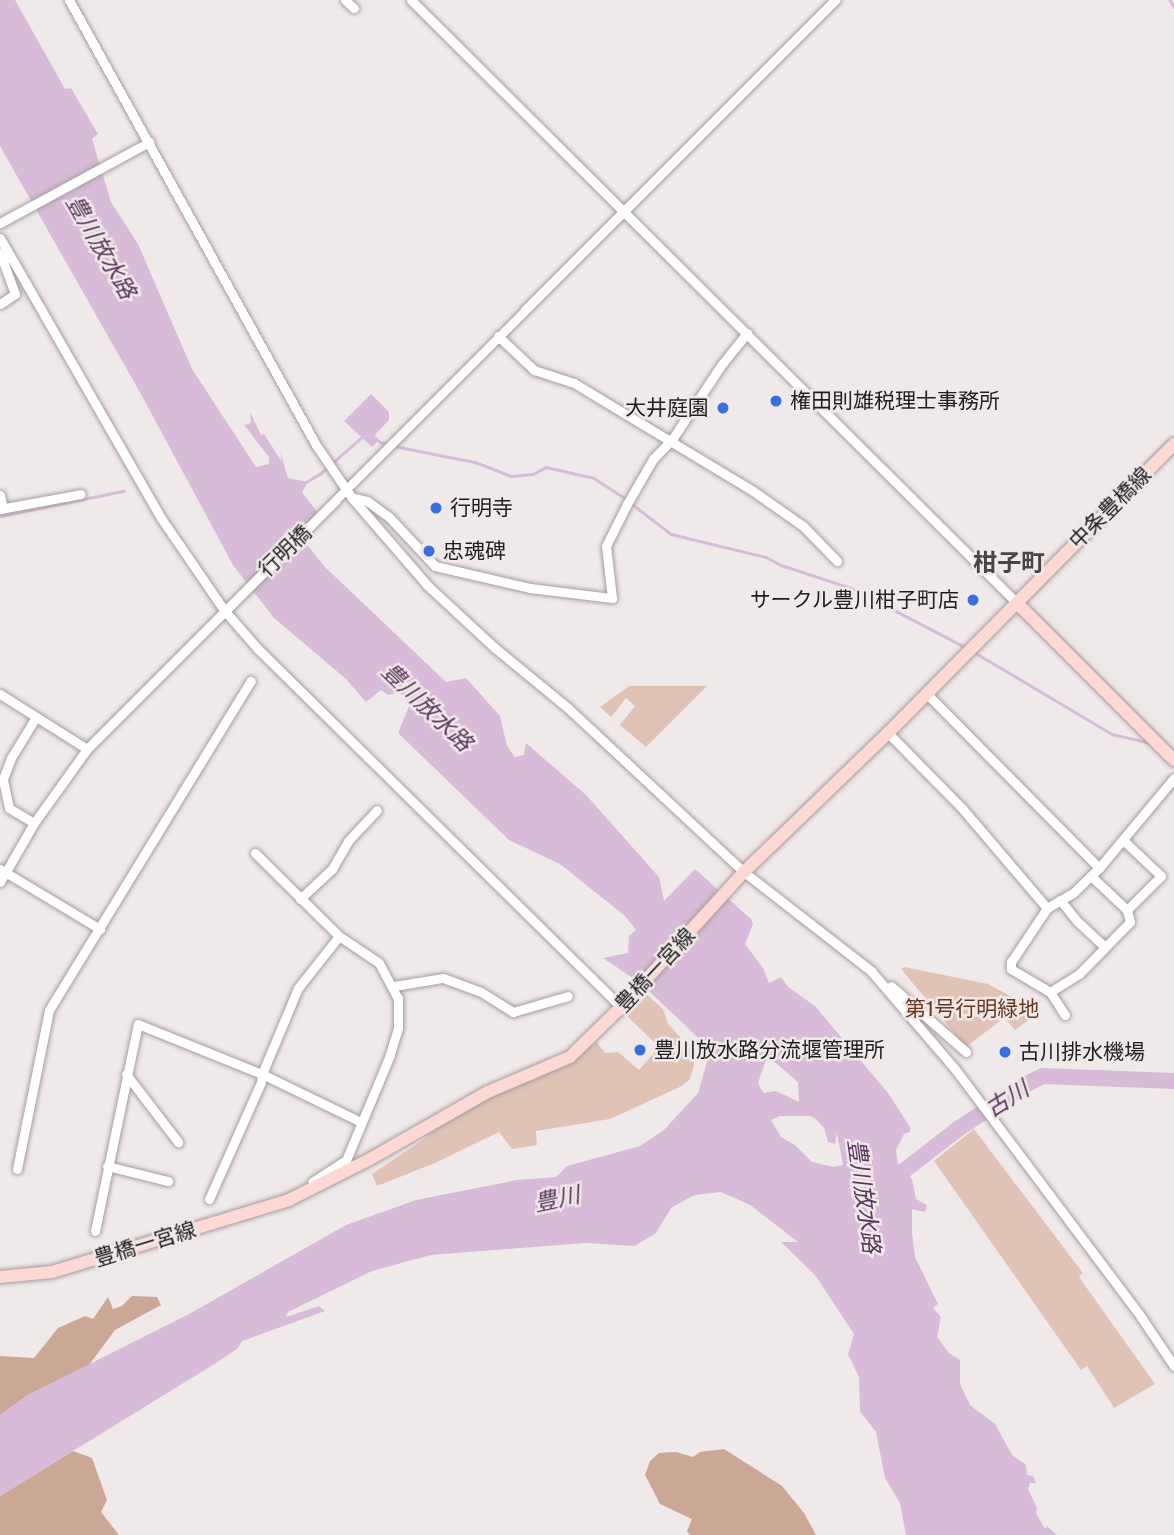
<!DOCTYPE html>
<html>
<head>
<meta charset="utf-8">
<style>
	body { margin:0 }
	#map { position:relative; width:1174px; height:1535px; overflow:hidden; background:#f0e9ea; font-family:"Public Sans","Noto Sans JP",sans-serif }
	div>[style] { position:absolute }
	.green>* { inset:0; background:#dfc4b6 }
	.forest>* { inset:0; background:#cba795 }
	.water>* { inset:0; background:#d7bbd8 }
	.stream>* { height:2.5px; margin:-1.25px; padding:0 1.25px; transform-origin:1.25px; border-radius:1.25px; background:#d7bbd8 }
	.river>* { height:16px; margin:-8px; padding:0 8px; transform-origin:8px; border-radius:8px; background:#d7bbd8 }
	.roads { filter:drop-shadow(0 0 2px #a49d9e) drop-shadow(0 0 2px #a49d9e) }
	.minor>* { height:9px; margin:-4.5px; padding:0 4.5px; transform-origin:4.5px; border-radius:4.5px; background:#fff }
	.major>* { height:12px; margin:-6px; padding:0 6px; transform-origin:6px; border-radius:6px; background:#fdd9d4 }
	.dots>* { width:19px; height:19px; translate:-50% -50%; box-sizing:border-box; border:4px solid #f0e9ea; border-radius:50% }
	span { translate:-50% -50%; white-space:nowrap; text-align:center; line-height:1.15; -webkit-text-stroke:5px #f0e9ea; paint-order:stroke }
	.poi-label { font-size:21px; color:#201d1e }
	.left { translate:0 -50%; text-align:left }
	.right { translate:-100% -50%; text-align:right }
	.street-label { font-size:21px; color:#201d1e }
	.park-label { font-size:21px; color:#68381d }
	.water-label { font-size:23px; color:#5a355c; font-style:italic }
	.quarter-label { font-size:24px; color:#4a4445; font-weight:700 }
</style>
</head>
<body>
<div id="map">
	<div class="green">
		<div style="clip-path:polygon(629px 686px,707px 686px,646px 747px,620px 725px,635px 706px,626px 698px,611px 717px,600px 707px)"></div>
		<div style="clip-path:polygon(904px 967px,988px 984px,1039px 1012px,1015px 1030px,1004px 1018px,966px 1047px,901px 969px)"></div>
		<div style="clip-path:polygon(643px 991px,663px 1009px,668px 1024px,693px 1051px,694px 1065px,690px 1079px,682px 1086px,610px 1119px,536px 1131px,537px 1145px,512px 1149px,499px 1132px,435px 1163px,377px 1186px,372px 1174px,424px 1139px,456px 1111px,567px 1063px,597px 1042px,605px 1053px,618px 1052px,639px 1070px,659px 1047px,624px 1013px)"></div>
		<div style="clip-path:polygon(974px 1129px,1083px 1273px,1079px 1277px,1155px 1384px,1114px 1408px,1087px 1366px,1081px 1370px,934px 1161px)"></div>
	</div>
	<div class="forest">
		<div style="clip-path:polygon(132px 1296px,157px 1297px,161px 1305px,115px 1330px,89px 1365px,28px 1395px,0 1415px,0 1356px,34px 1358px,58px 1328px,85px 1316px,93px 1319px,108px 1297px,113px 1309px,122px 1306px)"></div>
		<div style="clip-path:polygon(724px 1449px,782px 1486px,804px 1513px,816px 1535px,690px 1535px,687px 1531px,692px 1519px,660px 1504px,645px 1475px,650px 1461px,659px 1453px,676px 1452px,693px 1457px,700px 1452px)"></div>
		<div style="clip-path:polygon(73px 1451px,92px 1458px,107px 1500px,101px 1512px,119px 1535px,0 1535px,0 1496px)"></div>
	</div>
	<div class="water">
		<div style="clip-path:polygon(evenodd,0 0,15px 0,65px 89px,71px 88px,98px 134px,92px 139px,111px 202px,138px 244px,192px 369px,256px 467px,269px 464px,269px 457px,244px 425px,251px 423px,250px 412px,261px 435px,264px 434px,282px 462px,280px 451px,288px 478px,308px 482px,302px 492px,322px 518px,304px 541px,325px 567px,446px 682px,466px 678px,500px 716px,507px 746px,515px 757px,524px 755px,526px 743px,586px 795px,659px 877px,664px 901px,695px 869px,751px 919px,753px 924px,745px 944px,763px 968px,769px 983px,781px 977px,788px 987px,815px 1006px,888px 1093px,910px 1127px,910px 1132px,904px 1134px,896px 1150px,898px 1164px,912px 1179px,916px 1199px,927px 1205px,925px 1212px,912px 1209px,912px 1233px,915px 1257px,938px 1304px,933px 1308px,941px 1317px,937px 1337px,949px 1353px,960px 1360px,960px 1384px,970px 1405px,995px 1424px,1012px 1455px,1026px 1465px,1027px 1475px,1033px 1476px,1036px 1483px,1030px 1483px,1028px 1489px,1037px 1508px,1036px 1513px,1045px 1529px,1047px 1526px,1057px 1535px,906px 1535px,900px 1503px,885px 1478px,876px 1432px,860px 1411px,859px 1377px,848px 1354px,854px 1334px,815px 1275px,781px 1242px,798px 1242px,750px 1205px,721px 1192px,695px 1195px,672px 1207px,655px 1234px,634px 1246px,585px 1243px,431px 1255px,372px 1271px,288px 1312px,286px 1317px,319px 1306px,325px 1311px,242px 1341px,238px 1348px,216px 1363px,0 1496px,0 1415px,28px 1395px,189px 1314px,346px 1225px,416px 1200px,517px 1180px,556px 1177px,567px 1166px,640px 1146px,664px 1130px,698px 1093px,707px 1062px,698px 1038px,684px 1024px,640px 983px,603px 958px,628px 953px,629px 936px,636px 930px,625px 916px,560px 864px,509px 840px,398px 733px,410px 704px,400px 693px,388px 695px,381px 690px,366px 702px,346px 679px,274px 618px,233px 565px,142px 396px,0 146px,0 0,771px 1059px,798px 1082px,799px 1102px,776px 1091px,764px 1093px,761px 1089px,758px 1083px,761px 1074px,766px 1060px,771px 1059px,0 0,780px 1116px,810px 1116px,816px 1119px,824px 1128px,828px 1142px,835px 1144px,837px 1133px,843px 1165px,834px 1167px,812px 1162px,795px 1145px,781px 1137px,771px 1120px,780px 1116px)"></div>
		<div style="clip-path:polygon(371px 394px,389px 412px,389px 420px,374px 436px,378px 441px,372px 447px,344px 421px)"></div>
	</div>
	<div class="stream">
		<div style="left:1170px;top:0;width:8px;rotate:60deg"></div>
		<div style="left:373px;top:436px;width:9px;rotate:41deg"></div>
		<div style="left:380px;top:442px;width:8px;rotate:14deg"></div>
		<div style="left:394px;top:446px;width:83px;rotate:11.2deg"></div>
		<div style="left:475px;top:462px;width:39px;rotate:21deg"></div>
		<div style="left:511px;top:476px;width:22px;rotate:-5deg"></div>
		<div style="left:533px;top:474px;width:15px;rotate:-28deg"></div>
		<div style="left:546px;top:467px;width:49px;rotate:12.9deg"></div>
		<div style="left:594px;top:478px;width:38px;rotate:33deg"></div>
		<div style="left:306px;top:482px;width:17px;rotate:-31deg"></div>
		<div style="left:321px;top:473px;width:56px;rotate:-41.4deg"></div>
		<div style="left:631px;top:503px;width:51px;rotate:37.8deg"></div>
		<div style="left:671px;top:534px;width:98px;rotate:13.6deg"></div>
		<div style="left:766px;top:557px;width:17px;rotate:28deg"></div>
		<div style="left:781px;top:565px;width:77px;rotate:18.2deg"></div>
		<div style="left:854px;top:589px;width:125px;rotate:27.6deg"></div>
		<div style="left:0;top:516px;width:126px;rotate:-11.5deg"></div>
		<div style="left:974px;top:652px;width:161px;rotate:30.7deg"></div>
		<div style="left:1112px;top:734px;width:39px;rotate:13deg"></div>
	</div>
	<div class="river">
		<div style="left:887px;top:1184px;width:90px;rotate:-37.8deg"></div>
		<div style="left:958px;top:1129px;width:76px;rotate:-33.7deg"></div>
		<div style="left:1021px;top:1087px;width:25px;rotate:-27deg"></div>
		<div style="left:1043px;top:1076px;width:131px;rotate:2.2deg"></div>
	</div>
	<div class="roads">
		<div class="minor">
			<div style="left:69px;top:0;width:509px;rotate:60.97deg"></div>
			<div style="left:316px;top:445px;width:64px;rotate:55.8deg"></div>
			<div style="left:352px;top:498px;width:116px;rotate:49.2deg"></div>
			<div style="left:428px;top:586px;width:91px;rotate:42.8deg"></div>
			<div style="left:495px;top:648px;width:94px;rotate:39.4deg"></div>
			<div style="left:568px;top:708px;width:241px;rotate:43deg"></div>
			<div style="left:744px;top:872px;width:161px;rotate:37.9deg"></div>
			<div style="left:871px;top:971px;width:129px;rotate:49.4deg"></div>
			<div style="left:955px;top:1069px;width:310px;rotate:53.1deg"></div>
			<div style="left:1141px;top:1317px;width:59px;rotate:56deg"></div>
			<div style="left:345px;top:0;width:12px;rotate:42deg"></div>
			<div style="left:411px;top:0;width:855px;rotate:44.86deg"></div>
			<div style="left:0;top:223px;width:170px;rotate:-28.5deg"></div>
			<div style="left:0;top:238px;width:323px;rotate:60.1deg"></div>
			<div style="left:161px;top:518px;width:112px;rotate:55.6deg"></div>
			<div style="left:224px;top:610px;width:52px;rotate:48.9deg"></div>
			<div style="left:258px;top:649px;width:510px;rotate:44.6deg"></div>
			<div style="left:0;top:304px;width:18px;rotate:-34deg"></div>
			<div style="left:15px;top:294px;width:33px;rotate:-110deg"></div>
			<div style="left:4px;top:263px;width:13px;rotate:-90deg"></div>
			<div style="left:498px;top:336px;width:50px;rotate:43.4deg"></div>
			<div style="left:534px;top:370px;width:42px;rotate:18deg"></div>
			<div style="left:574px;top:383px;width:209px;rotate:31.1deg"></div>
			<div style="left:753px;top:491px;width:61px;rotate:35deg"></div>
			<div style="left:803px;top:526px;width:49px;rotate:45.8deg"></div>
			<div style="left:0;top:495px;width:14px;rotate:78deg"></div>
			<div style="left:354px;top:498px;width:13px;rotate:13deg"></div>
			<div style="left:367px;top:501px;width:27px;rotate:36deg"></div>
			<div style="left:389px;top:517px;width:67px;rotate:46.8deg"></div>
			<div style="left:435px;top:566px;width:98px;rotate:13deg"></div>
			<div style="left:530px;top:588px;width:83px;rotate:7deg"></div>
			<div style="left:612px;top:598px;width:52px;rotate:-96.6deg"></div>
			<div style="left:606px;top:546px;width:47px;rotate:-63.4deg"></div>
			<div style="left:627px;top:504px;width:52px;rotate:-60deg"></div>
			<div style="left:653px;top:459px;width:29px;rotate:-46deg"></div>
			<div style="left:673px;top:438px;width:89px;rotate:-56.5deg"></div>
			<div style="left:722px;top:364px;width:40px;rotate:-51deg"></div>
			<div style="left:0;top:509px;width:82px;rotate:-10.5deg"></div>
			<div style="left:0;top:694px;width:103px;rotate:32.3deg"></div>
			<div style="left:927px;top:694px;width:245px;rotate:45.3deg"></div>
			<div style="left:888px;top:733px;width:104px;rotate:45.4deg"></div>
			<div style="left:961px;top:807px;width:133px;rotate:49.6deg"></div>
			<div style="left:34px;top:823px;width:29px;rotate:-149deg"></div>
			<div style="left:9px;top:808px;width:30px;rotate:-102deg"></div>
			<div style="left:3px;top:779px;width:22px;rotate:-69deg"></div>
			<div style="left:11px;top:758px;width:48px;rotate:-58.6deg"></div>
			<div style="left:1124px;top:841px;width:51px;rotate:43.4deg"></div>
			<div style="left:1161px;top:876px;width:48px;rotate:135deg"></div>
			<div style="left:255px;top:853px;width:118px;rotate:44.7deg"></div>
			<div style="left:339px;top:936px;width:48px;rotate:34deg"></div>
			<div style="left:379px;top:963px;width:40px;rotate:62deg"></div>
			<div style="left:398px;top:998px;width:30px;rotate:90deg"></div>
			<div style="left:398px;top:1028px;width:28px;rotate:107deg"></div>
			<div style="left:390px;top:1055px;width:114px;rotate:112.7deg"></div>
			<div style="left:346px;top:1160px;width:40px;rotate:147.1deg"></div>
			<div style="left:0;top:869px;width:117px;rotate:31deg"></div>
			<div style="left:0;top:882px;width:68px;rotate:-60deg"></div>
			<div style="left:34px;top:823px;width:91px;rotate:-54.4deg"></div>
			<div style="left:87px;top:749px;width:1059px;rotate:-45.04deg"></div>
			<div style="left:300px;top:899px;width:44px;rotate:-43.2deg"></div>
			<div style="left:332px;top:869px;width:32px;rotate:-60deg"></div>
			<div style="left:348px;top:841px;width:42px;rotate:-46.9deg"></div>
			<div style="left:1060px;top:900px;width:27px;rotate:51deg"></div>
			<div style="left:1077px;top:921px;width:38px;rotate:43deg"></div>
			<div style="left:394px;top:986px;width:50px;rotate:-9.3deg"></div>
			<div style="left:443px;top:978px;width:40px;rotate:20.2deg"></div>
			<div style="left:481px;top:992px;width:38px;rotate:32deg"></div>
			<div style="left:513px;top:1012px;width:57px;rotate:-16.2deg"></div>
			<div style="left:891px;top:986px;width:100px;rotate:41.3deg"></div>
			<div style="left:1050px;top:992px;width:34px;rotate:-32deg"></div>
			<div style="left:1079px;top:974px;width:73px;rotate:-45.6deg"></div>
			<div style="left:1130px;top:922px;width:12px;rotate:-104deg"></div>
			<div style="left:1127px;top:910px;width:50px;rotate:-136.6deg"></div>
			<div style="left:1065px;top:1015px;width:27px;rotate:-123deg"></div>
			<div style="left:1050px;top:992px;width:45px;rotate:-149.5deg"></div>
			<div style="left:1011px;top:969px;width:7px;rotate:-90deg"></div>
			<div style="left:1011px;top:962px;width:65px;rotate:-56.3deg"></div>
			<div style="left:1047px;top:908px;width:30px;rotate:-30deg"></div>
			<div style="left:1073px;top:893px;width:36px;rotate:-44deg"></div>
			<div style="left:1099px;top:868px;width:117px;rotate:-50.2deg"></div>
			<div style="left:126px;top:1074px;width:86px;rotate:52.6deg"></div>
			<div style="left:107px;top:1166px;width:63px;rotate:13.8deg"></div>
			<div style="left:17px;top:1169px;width:162px;rotate:-78.6deg"></div>
			<div style="left:49px;top:1010px;width:386px;rotate:-58.5deg"></div>
			<div style="left:209px;top:1199px;width:128px;rotate:-66deg"></div>
			<div style="left:261px;top:1082px;width:8px;rotate:-83deg"></div>
			<div style="left:262px;top:1074px;width:93px;rotate:-67.3deg"></div>
			<div style="left:298px;top:988px;width:66px;rotate:-51.7deg"></div>
			<div style="left:95px;top:1231px;width:211px;rotate:-78.3deg"></div>
			<div style="left:138px;top:1024px;width:134px;rotate:22deg"></div>
			<div style="left:262px;top:1074px;width:110px;rotate:25.9deg"></div>
		</div>
		<div class="major">
			<div style="left:1017px;top:603px;width:222px;rotate:45deg"></div>
			<div style="left:0;top:1277px;width:52px;rotate:-5.5deg"></div>
			<div style="left:52px;top:1272px;width:248px;rotate:-16.9deg"></div>
			<div style="left:289px;top:1200px;width:91px;rotate:-26.8deg"></div>
			<div style="left:370px;top:1159px;width:136px;rotate:-29.6deg"></div>
			<div style="left:488px;top:1092px;width:89px;rotate:-23.1deg"></div>
			<div style="left:570px;top:1057px;width:71px;rotate:-44.4deg"></div>
			<div style="left:621px;top:1007px;width:183px;rotate:-47.7deg"></div>
			<div style="left:744px;top:872px;width:200px;rotate:-44deg"></div>
			<div style="left:888px;top:733px;width:407px;rotate:-45.3deg"></div>
		</div>
	</div>
	<div class="dots">
		<div style="left:776px;top:401px;background:#386fde"></div>
		<div style="left:723px;top:408px;background:#386fde"></div>
		<div style="left:436px;top:508px;background:#386fde"></div>
		<div style="left:429px;top:551px;background:#386fde"></div>
		<div style="left:973px;top:600px;background:#386fde"></div>
		<div style="left:640px;top:1050px;background:#386fde"></div>
		<div style="left:1005px;top:1052px;background:#386fde"></div>
	</div>
	<div class="poi-label">
		<span class="left" style="left:790px;top:401px">権田則雄税理士事務所</span>
		<span class="right" style="left:709px;top:408px">大井庭園</span>
		<span class="left" style="left:450px;top:508px">行明寺</span>
		<span class="left" style="left:443px;top:551px">忠魂碑</span>
		<span class="right" style="left:959px;top:600px">サークル豊川柑子町店</span>
		<span class="left" style="left:654px;top:1050px">豊川放水路分流堰管理所</span>
		<span class="left" style="left:1019px;top:1052px">古川排水機場</span>
	</div>
	<div class="street-label">
		<span style="left:1110px;top:508px;rotate:-45deg">中条豊橋線</span>
		<span style="left:285px;top:551px;rotate:-44deg">行明橋</span>
		<span style="left:655px;top:970px;rotate:-47deg">豊橋一宮線</span>
		<span style="left:145px;top:1244px;rotate:-17deg">豊橋一宮線</span>
	</div>
	<div class="park-label">
		<span style="left:972px;top:1009px">第1号行明緑地</span>
	</div>
	<div class="water-label">
		<span style="left:101px;top:247px;rotate:60deg">豊川放水路</span>
		<span style="left:427px;top:707px;rotate:44deg">豊川放水路</span>
		<span style="left:1007px;top:1099px;rotate:-32deg">古川</span>
		<span style="left:864px;top:1196px;rotate:82deg">豊川放水路</span>
		<span style="left:557px;top:1199px;rotate:-12deg">豊川</span>
	</div>
	<div class="quarter-label">
		<span style="left:1009px;top:563px">柑子町</span>
	</div>
</div>
</body>
</html>
